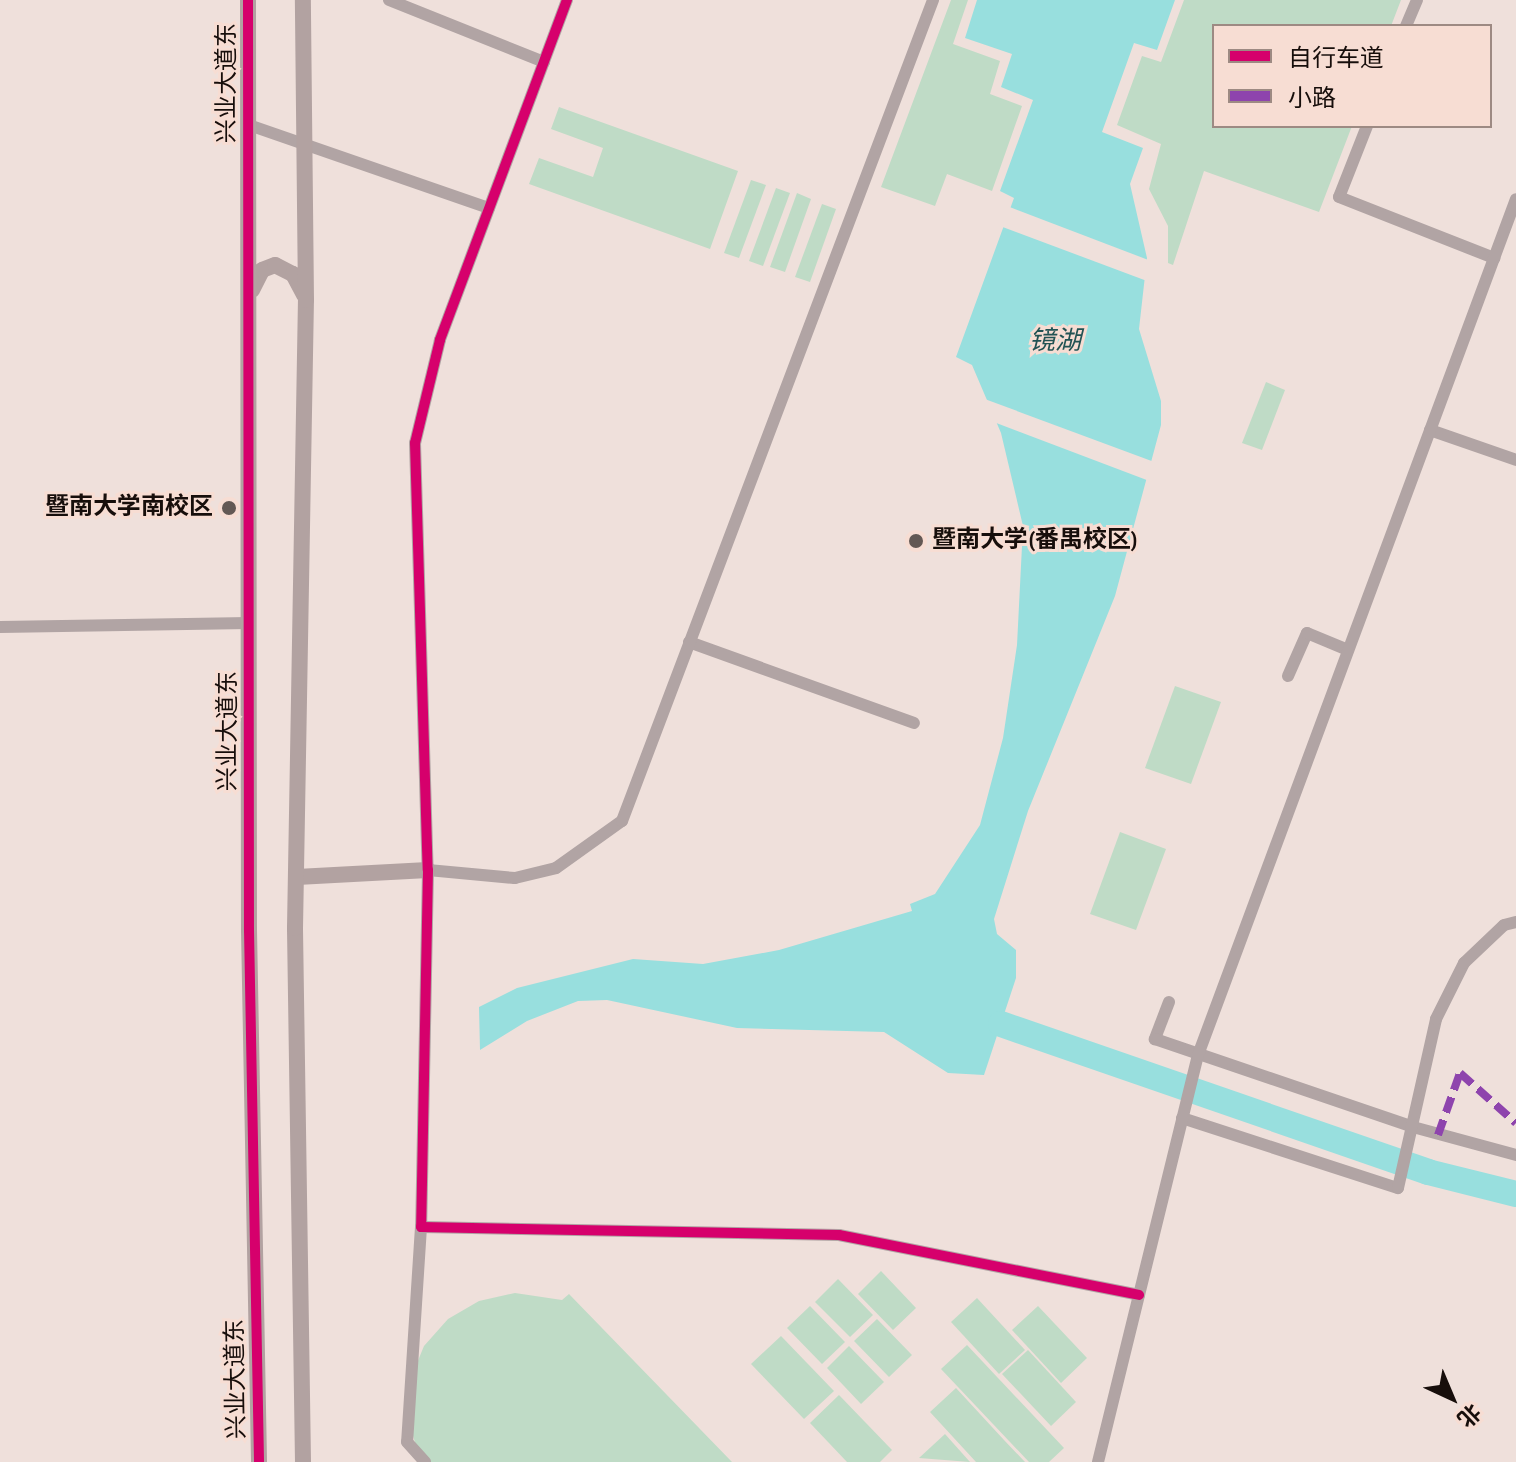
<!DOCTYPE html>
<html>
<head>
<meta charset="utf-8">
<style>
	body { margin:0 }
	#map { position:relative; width:1516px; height:1462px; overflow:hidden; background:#efe0db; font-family:"Alegreya Sans","Noto Sans SC",sans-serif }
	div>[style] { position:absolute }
	.green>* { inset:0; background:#bfdbc6 }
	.water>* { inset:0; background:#98dfde }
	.pier>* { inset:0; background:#efe0db }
	.river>* { height:26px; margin:-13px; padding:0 13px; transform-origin:13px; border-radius:13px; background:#98dfde }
	.street>* { height:12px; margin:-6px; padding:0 6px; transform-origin:6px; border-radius:6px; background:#b1a4a4 }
	.secondary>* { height:16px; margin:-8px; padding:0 8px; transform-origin:8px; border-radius:8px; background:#b2a2a1 }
	.quiet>* { height:8px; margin-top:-4px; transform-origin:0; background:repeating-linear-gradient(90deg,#8e44ad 0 16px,transparent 0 24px) }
	.cycleway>* { height:10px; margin:-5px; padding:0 5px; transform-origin:5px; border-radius:5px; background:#d6006c }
	.dots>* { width:22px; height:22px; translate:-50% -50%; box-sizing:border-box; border:4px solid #f7ddd3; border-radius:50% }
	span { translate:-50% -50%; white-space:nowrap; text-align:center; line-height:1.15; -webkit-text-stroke:6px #f7ddd3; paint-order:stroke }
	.street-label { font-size:24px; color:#170e0b }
	.poi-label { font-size:24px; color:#170e0b; font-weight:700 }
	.right { translate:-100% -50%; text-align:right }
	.left { translate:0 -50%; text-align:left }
	.water-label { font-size:26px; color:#225354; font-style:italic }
	.legend { position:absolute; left:1212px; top:24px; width:280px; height:104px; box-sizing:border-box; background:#f7ddd3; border:2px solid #9d8a83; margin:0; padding:10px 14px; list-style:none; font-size:24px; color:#170e0b }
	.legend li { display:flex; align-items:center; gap:16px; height:40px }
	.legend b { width:40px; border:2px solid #9d8a83 }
	.north { position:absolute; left:1412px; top:1358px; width:80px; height:80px; -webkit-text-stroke:6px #f7ddd3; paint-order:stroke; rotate:136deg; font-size:22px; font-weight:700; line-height:32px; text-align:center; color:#170e0b }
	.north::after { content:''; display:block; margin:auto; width:28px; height:36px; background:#170e0b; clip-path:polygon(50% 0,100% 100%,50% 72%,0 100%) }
</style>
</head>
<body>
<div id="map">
	<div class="green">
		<div style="clip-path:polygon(951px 0,968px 0,953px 44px,1000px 61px,990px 94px,1022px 106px,992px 191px,947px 174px,935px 206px,881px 187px)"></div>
		<div style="clip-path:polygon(1184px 0,1401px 0,1391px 26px,1214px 26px,1214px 126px,1352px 126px,1319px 212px,1204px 171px,1173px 265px,1168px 263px,1168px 226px,1149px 189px,1161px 144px,1117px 125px,1142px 56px,1161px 62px)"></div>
		<div style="clip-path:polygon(559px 107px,738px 171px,710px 249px,529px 184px,539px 158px,593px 177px,603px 148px,551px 129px)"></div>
		<div style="clip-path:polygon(751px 180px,766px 185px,739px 258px,724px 253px)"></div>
		<div style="clip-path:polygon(776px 188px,790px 193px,763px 266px,749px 261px)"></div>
		<div style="clip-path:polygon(797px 193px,811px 199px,785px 272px,770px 267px)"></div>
		<div style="clip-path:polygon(822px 204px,836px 209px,810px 282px,795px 277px)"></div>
		<div style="clip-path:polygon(1266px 382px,1285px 390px,1262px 450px,1242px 443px)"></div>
		<div style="clip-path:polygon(1175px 686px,1221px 702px,1191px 784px,1145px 768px)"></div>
		<div style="clip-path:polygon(1120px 832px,1166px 849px,1136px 930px,1090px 914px)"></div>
		<div style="clip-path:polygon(881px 1271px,916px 1308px,893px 1330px,858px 1294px)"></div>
		<div style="clip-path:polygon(838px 1279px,873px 1315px,850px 1337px,815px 1302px)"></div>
		<div style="clip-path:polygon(515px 1293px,562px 1300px,569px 1294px,732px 1462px,421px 1462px,407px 1416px,410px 1380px,424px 1346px,448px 1319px,479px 1301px)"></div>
		<div style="clip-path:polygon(977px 1298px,1025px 1350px,999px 1374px,951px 1322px)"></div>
		<div style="clip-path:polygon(810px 1306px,845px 1342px,822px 1364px,787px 1328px)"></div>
		<div style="clip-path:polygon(1038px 1306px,1087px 1358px,1061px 1383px,1012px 1330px)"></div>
		<div style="clip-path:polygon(877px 1319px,912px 1355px,889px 1377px,854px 1341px)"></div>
		<div style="clip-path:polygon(781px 1336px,834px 1391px,804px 1419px,751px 1364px)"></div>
		<div style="clip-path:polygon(967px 1345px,1064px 1448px,1049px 1462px,1029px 1462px,941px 1369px)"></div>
		<div style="clip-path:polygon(849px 1346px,884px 1382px,861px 1404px,827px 1368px)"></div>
		<div style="clip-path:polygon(1028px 1350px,1076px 1402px,1051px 1426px,1002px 1374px)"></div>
		<div style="clip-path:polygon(956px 1388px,1004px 1440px,1025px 1462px,976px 1462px,930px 1412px)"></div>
		<div style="clip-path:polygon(839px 1395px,892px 1450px,880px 1462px,847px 1462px,810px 1423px)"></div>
		<div style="clip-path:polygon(945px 1434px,970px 1462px,919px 1458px)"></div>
	</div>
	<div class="water">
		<div style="clip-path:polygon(977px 0,1175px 0,1157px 50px,1134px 43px,1102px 132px,1143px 148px,1130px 184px,1147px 258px,1139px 329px,1161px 401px,1161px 425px,1115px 596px,1028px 811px,994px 919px,997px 934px,1016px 950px,1016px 978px,984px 1075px,948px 1073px,884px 1032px,737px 1028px,607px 1000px,578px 1001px,527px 1021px,480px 1050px,479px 1007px,517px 988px,633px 959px,703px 964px,779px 950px,912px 911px,910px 904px,935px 894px,980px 825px,1003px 738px,1017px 645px,1023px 526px,1001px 433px,972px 365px,956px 357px,1014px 198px,1000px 191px,1033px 100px,1001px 87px,1012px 54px,965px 38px)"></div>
	</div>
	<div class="pier">
		<div style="clip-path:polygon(1007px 206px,1151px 261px,1147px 281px,1000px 226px)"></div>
		<div style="clip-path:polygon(982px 398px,1157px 463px,1152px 482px,991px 421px)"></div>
	</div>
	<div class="river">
		<div style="left:1001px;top:1024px;width:452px;rotate:19.1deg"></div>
		<div style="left:1428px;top:1172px;width:91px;rotate:14deg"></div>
	</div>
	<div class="street">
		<div style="left:389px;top:0;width:167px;rotate:21.8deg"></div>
		<div style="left:567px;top:0;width:363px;rotate:110.5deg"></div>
		<div style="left:440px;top:340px;width:106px;rotate:103.6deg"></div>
		<div style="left:415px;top:443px;width:427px;rotate:88.3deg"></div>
		<div style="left:428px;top:870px;width:357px;rotate:91.1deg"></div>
		<div style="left:421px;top:1227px;width:418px;rotate:1.1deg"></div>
		<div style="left:839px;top:1235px;width:306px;rotate:11.3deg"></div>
		<div style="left:1406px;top:26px;width:28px;rotate:-67deg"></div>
		<div style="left:249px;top:125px;width:254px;rotate:19.1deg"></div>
		<div style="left:1367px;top:126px;width:76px;rotate:111.5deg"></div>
		<div style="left:1339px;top:197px;width:167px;rotate:21.5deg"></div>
		<div style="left:1430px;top:430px;width:91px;rotate:19.2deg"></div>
		<div style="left:0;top:627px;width:249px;rotate:-0.9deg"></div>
		<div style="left:689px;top:642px;width:239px;rotate:19.8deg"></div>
		<div style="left:1288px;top:676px;width:47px;rotate:-66.2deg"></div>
		<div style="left:1307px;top:633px;width:44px;rotate:22.5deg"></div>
		<div style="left:428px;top:870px;width:87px;rotate:5.3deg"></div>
		<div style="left:515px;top:878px;width:42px;rotate:-13.7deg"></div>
		<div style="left:556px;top:868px;width:81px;rotate:-35.5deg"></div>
		<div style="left:622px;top:821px;width:878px;rotate:-69.25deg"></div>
		<div style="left:1169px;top:1002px;width:40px;rotate:111deg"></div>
		<div style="left:1155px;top:1039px;width:273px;rotate:18.8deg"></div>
		<div style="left:1413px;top:1127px;width:107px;rotate:15.2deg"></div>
		<div style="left:1182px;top:1118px;width:227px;rotate:18deg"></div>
		<div style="left:1398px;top:1188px;width:173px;rotate:-77.3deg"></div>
		<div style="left:1436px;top:1019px;width:63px;rotate:-63.4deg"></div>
		<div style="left:1464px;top:963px;width:55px;rotate:-43.5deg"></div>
		<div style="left:1504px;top:925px;width:12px;rotate:-14deg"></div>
		<div style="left:421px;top:1227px;width:215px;rotate:93.7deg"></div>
		<div style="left:407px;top:1442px;width:27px;rotate:48deg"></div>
		<div style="left:1098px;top:1462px;width:419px;rotate:-76.2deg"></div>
		<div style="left:1198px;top:1055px;width:913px;rotate:-69.62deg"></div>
	</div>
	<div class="secondary">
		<div style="left:248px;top:0;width:930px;rotate:89.94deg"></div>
		<div style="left:249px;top:930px;width:532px;rotate:88.92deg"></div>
		<div style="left:252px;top:290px;width:22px;rotate:-63deg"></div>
		<div style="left:262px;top:270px;width:14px;rotate:-21deg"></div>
		<div style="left:275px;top:265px;width:20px;rotate:27deg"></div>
		<div style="left:293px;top:274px;width:24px;rotate:62deg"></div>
		<div style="left:297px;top:877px;width:131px;rotate:-3.1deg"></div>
		<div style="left:303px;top:1462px;width:534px;rotate:-90.86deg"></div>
		<div style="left:295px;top:928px;width:628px;rotate:-89deg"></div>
		<div style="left:306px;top:300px;width:300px;rotate:-90.6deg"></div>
	</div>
	<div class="quiet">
		<div style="left:1438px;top:1135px;width:66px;rotate:-70.5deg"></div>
		<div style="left:1460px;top:1073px;width:75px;rotate:41.8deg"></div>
	</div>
	<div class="cycleway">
		<div style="left:248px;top:0;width:930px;rotate:89.94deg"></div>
		<div style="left:249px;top:930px;width:532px;rotate:88.92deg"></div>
		<div style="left:567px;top:0;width:363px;rotate:110.5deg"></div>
		<div style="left:440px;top:340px;width:106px;rotate:103.6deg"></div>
		<div style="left:415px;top:443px;width:427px;rotate:88.3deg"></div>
		<div style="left:428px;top:870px;width:357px;rotate:91.1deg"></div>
		<div style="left:421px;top:1227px;width:418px;rotate:1.1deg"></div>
		<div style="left:839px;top:1235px;width:306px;rotate:11.3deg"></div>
	</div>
	<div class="dots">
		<div style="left:229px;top:508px;background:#635854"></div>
		<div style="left:916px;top:541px;background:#635854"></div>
	</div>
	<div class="street-label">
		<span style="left:228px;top:83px;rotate:-90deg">兴业大道东</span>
		<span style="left:229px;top:731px;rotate:-90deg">兴业大道东</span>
		<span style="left:237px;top:1379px;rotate:-91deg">兴业大道东</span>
	</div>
	<div class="poi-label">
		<span class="right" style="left:213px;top:508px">暨南大学南校区</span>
		<span class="left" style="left:932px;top:541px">暨南大学(番禺校区)</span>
	</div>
	<div class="water-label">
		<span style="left:1055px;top:342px">镜湖</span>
	</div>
	<ul class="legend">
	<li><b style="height:10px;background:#d6006c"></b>自行车道</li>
	<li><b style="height:10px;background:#8e44ad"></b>小路</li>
	</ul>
	<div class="north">北</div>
</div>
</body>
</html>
